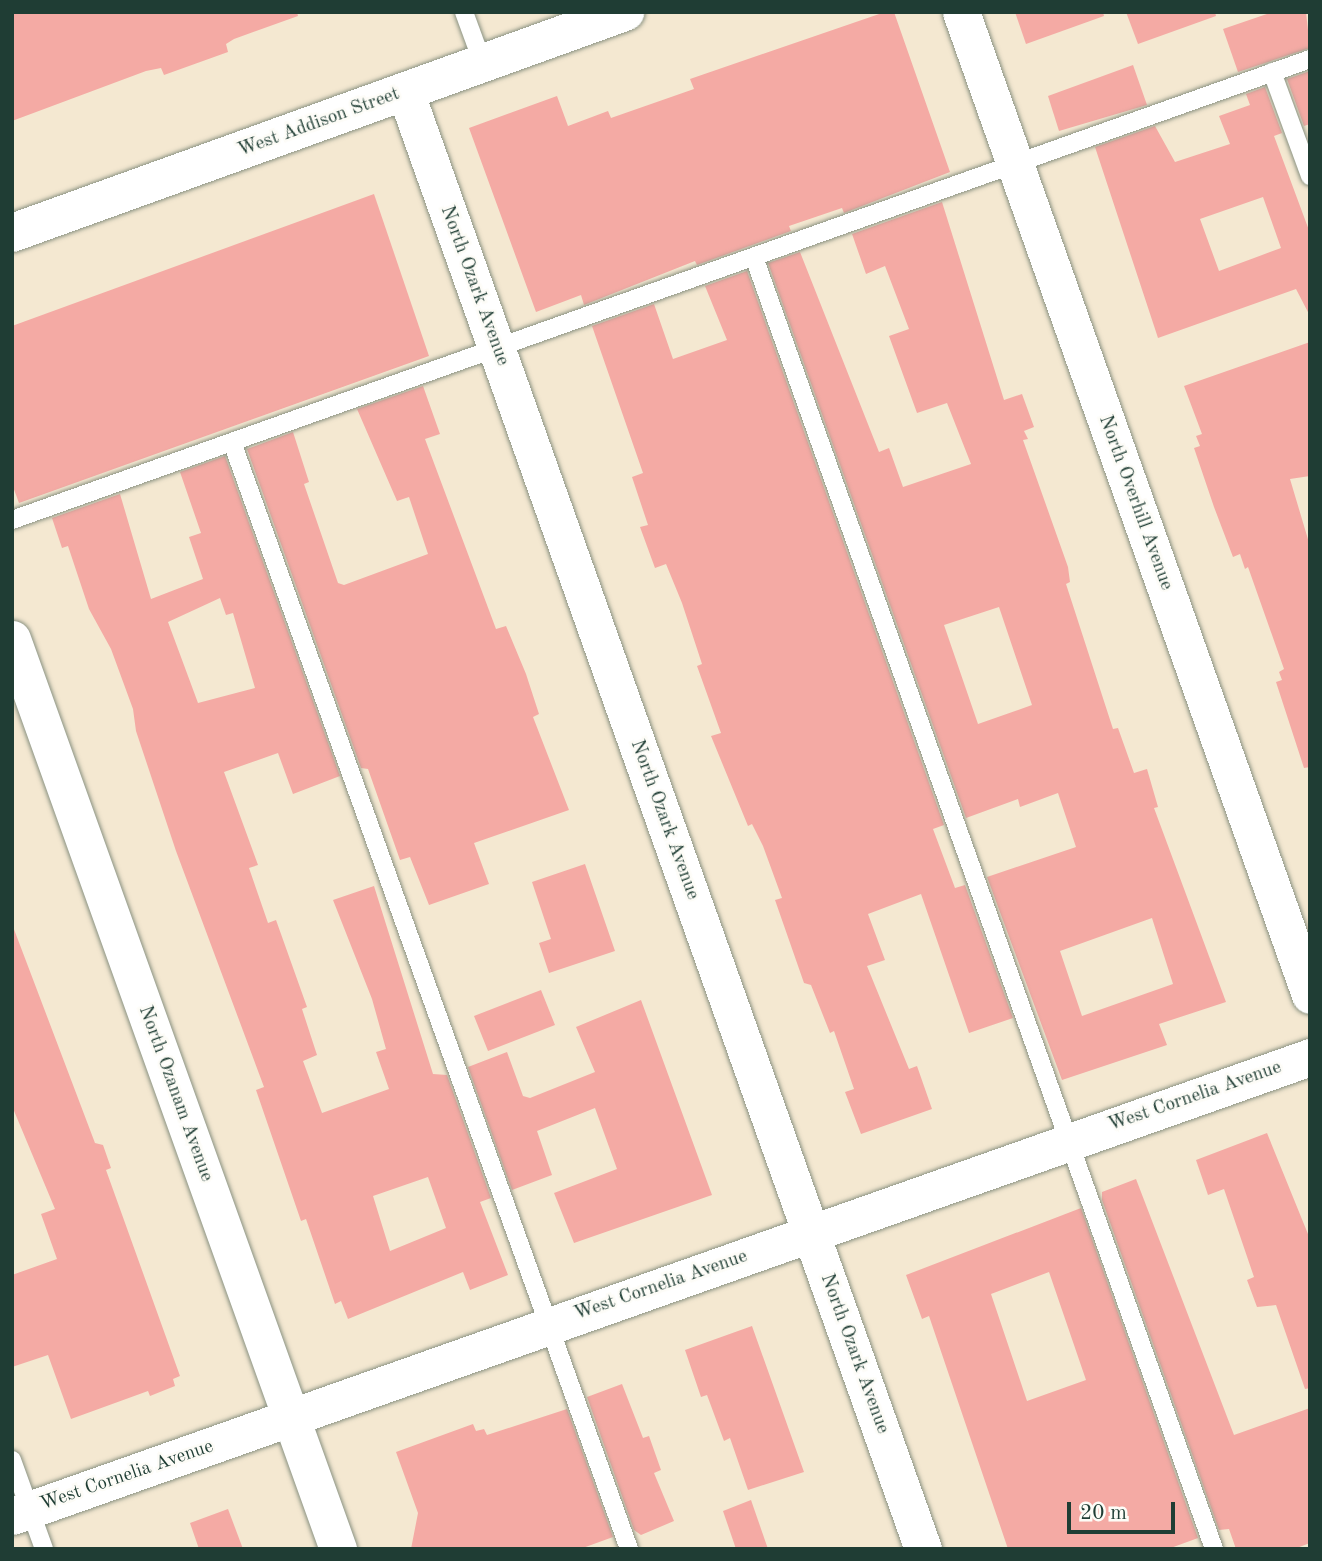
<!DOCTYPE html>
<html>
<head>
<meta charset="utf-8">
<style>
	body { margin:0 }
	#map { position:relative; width:1322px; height:1561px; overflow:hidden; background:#f4e8d1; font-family:"Old Standard TT",serif }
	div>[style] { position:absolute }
	.building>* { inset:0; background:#f4aaa4 }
	.roads { filter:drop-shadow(0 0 2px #8a9282) drop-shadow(0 0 2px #8a9282) }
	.lane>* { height:18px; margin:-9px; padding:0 9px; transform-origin:9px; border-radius:9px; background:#fff }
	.street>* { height:37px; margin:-18.5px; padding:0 18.5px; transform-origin:18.5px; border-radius:18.5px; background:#fff }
	.secondary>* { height:38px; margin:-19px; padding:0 19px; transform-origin:19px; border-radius:19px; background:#fff }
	span { translate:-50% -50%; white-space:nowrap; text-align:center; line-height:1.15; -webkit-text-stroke:5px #fdfcf7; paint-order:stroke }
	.street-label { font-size:19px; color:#1f3d34 }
	.frame { position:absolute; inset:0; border:14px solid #1f3d34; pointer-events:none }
	.scale { position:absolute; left:1067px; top:1502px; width:108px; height:32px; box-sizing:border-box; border:4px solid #1f3d34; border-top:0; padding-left:9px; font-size:21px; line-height:24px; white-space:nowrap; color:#1f3d34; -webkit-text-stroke:5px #fdfcf7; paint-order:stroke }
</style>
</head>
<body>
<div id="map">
	<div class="building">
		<div style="clip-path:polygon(12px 12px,297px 12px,298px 16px,234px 39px,226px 44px,228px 52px,164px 75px,161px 68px,146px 71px,12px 121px)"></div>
		<div style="clip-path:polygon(885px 12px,894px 12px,950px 172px,844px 213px,842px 208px,789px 226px,791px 231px,697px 265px,695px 261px,584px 305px,581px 295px,536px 312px,469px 128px,557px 96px,568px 126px,608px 111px,611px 118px,694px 89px,690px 79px)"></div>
		<div style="clip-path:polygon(1015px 12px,1103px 12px,1104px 16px,1026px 44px)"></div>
		<div style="clip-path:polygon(1126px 12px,1215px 12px,1216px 16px,1138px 44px)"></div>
		<div style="clip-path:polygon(1273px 12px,1306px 12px,1310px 48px,1238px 72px,1223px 29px)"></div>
		<div style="clip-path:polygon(1133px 65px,1147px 105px,1059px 131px,1048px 96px)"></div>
		<div style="clip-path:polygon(1310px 71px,1310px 124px,1304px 126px,1287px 79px)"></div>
		<div style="clip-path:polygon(evenodd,1265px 87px,1282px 133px,1274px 136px,1310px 233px,1310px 316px,1296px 289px,1158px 338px,1095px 147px,1155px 126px,1175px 162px,1230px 144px,1219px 116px,1250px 105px,1246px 94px,1265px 87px,1263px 197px,1281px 248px,1219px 271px,1200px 219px,1263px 197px)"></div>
		<div style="clip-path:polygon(374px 194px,429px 356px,19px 503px,12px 484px,12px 326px)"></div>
		<div style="clip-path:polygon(evenodd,942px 202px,1004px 400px,1022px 394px,1034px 427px,1024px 431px,1028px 439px,1023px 440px,1068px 567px,1070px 582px,1066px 584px,1113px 729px,1118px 728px,1134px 773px,1147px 769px,1158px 807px,1154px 808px,1226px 1002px,1159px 1024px,1167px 1045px,1062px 1080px,987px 877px,1076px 847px,1058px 793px,1020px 807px,1018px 799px,966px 818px,768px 263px,800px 252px,879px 452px,889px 448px,903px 487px,971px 464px,947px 403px,917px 413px,889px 336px,909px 329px,885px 266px,866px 274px,852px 234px,942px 202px,999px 607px,1032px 705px,978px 724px,944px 625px,999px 607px,942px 202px,1152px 918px,1173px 984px,1082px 1016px,1060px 951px,1152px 918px)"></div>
		<div style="clip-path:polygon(747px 271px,944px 825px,933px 829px,955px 888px,965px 885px,1013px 1018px,969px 1033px,921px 894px,868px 914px,885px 960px,867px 966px,909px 1069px,917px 1066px,932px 1109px,861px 1134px,845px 1092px,854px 1089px,834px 1031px,830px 1033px,811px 985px,804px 983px,775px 900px,782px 898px,763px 846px,752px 824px,748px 826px,711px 736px,721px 733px,697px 666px,702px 664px,682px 603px,666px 564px,655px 568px,640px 527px,648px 525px,632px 477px,643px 473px,592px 326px,654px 304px,673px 359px,727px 340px,705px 286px)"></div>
		<div style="clip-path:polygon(1310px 342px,1310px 476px,1290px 479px,1310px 546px,1310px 767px,1304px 768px,1276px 682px,1282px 680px,1279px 672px,1284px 669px,1248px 567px,1245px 569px,1240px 554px,1233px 557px,1214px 507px,1194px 448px,1200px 446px,1196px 436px,1202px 434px,1184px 386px)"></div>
		<div style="clip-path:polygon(423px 386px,440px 434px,425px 439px,496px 629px,506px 626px,526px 674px,539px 714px,533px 717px,569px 810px,474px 843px,489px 884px,429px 905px,410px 857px,400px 860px,368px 769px,361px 768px,247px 449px,293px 432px,309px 482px,304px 484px,338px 583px,344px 585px,428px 554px,409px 497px,397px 501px,357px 409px)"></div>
		<div style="clip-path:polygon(evenodd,225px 456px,340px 776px,293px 794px,278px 753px,224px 772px,258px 865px,249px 868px,268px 923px,276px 920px,307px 1007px,302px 1009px,317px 1055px,303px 1061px,322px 1113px,389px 1089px,376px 1052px,386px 1049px,372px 999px,333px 900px,374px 886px,433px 1074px,447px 1075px,491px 1198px,480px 1202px,508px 1275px,470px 1290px,463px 1272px,348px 1319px,341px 1301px,335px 1304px,306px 1219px,301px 1221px,256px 1090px,264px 1087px,176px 851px,136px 731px,133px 709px,111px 649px,89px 609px,68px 546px,62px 548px,52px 518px,120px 494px,151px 599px,203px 579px,189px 537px,201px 533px,180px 472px,225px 456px,220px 598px,226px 615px,233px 613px,255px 688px,198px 703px,168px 622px,220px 598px,225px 456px,428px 1177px,446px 1228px,390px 1251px,373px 1196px,428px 1177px)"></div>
		<div style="clip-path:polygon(585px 864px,615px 951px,549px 973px,539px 943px,551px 939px,532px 882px)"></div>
		<div style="clip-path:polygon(12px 924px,95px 1143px,103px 1145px,111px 1168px,106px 1170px,180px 1376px,173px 1379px,175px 1386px,150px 1396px,148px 1391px,71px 1419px,48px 1355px,12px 1367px,12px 1275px,57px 1259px,41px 1214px,55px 1209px,12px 1106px)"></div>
		<div style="clip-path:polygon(541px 990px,555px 1025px,488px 1051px,474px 1016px)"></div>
		<div style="clip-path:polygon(641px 1000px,712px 1195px,574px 1243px,554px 1193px,617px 1169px,595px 1108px,537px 1131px,552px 1175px,512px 1190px,468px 1067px,507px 1052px,523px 1096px,530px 1098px,595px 1072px,576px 1027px)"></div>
		<div style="clip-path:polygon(1267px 1133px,1310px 1239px,1310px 1388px,1305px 1389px,1276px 1305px,1257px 1307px,1247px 1280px,1254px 1277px,1224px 1189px,1208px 1195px,1196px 1160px)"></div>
		<div style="clip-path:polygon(1136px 1179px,1234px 1435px,1310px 1408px,1310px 1543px,1294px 1549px,1236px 1549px,1229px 1529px,1219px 1530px,1102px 1200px,1102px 1192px)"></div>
		<div style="clip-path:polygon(evenodd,1081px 1208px,1198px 1538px,1168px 1549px,1008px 1549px,929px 1316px,922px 1319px,906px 1275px,1081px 1208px,1049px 1272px,1086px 1380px,1027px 1401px,991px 1294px,1049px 1272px)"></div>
		<div style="clip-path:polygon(752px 1326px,804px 1472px,748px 1490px,730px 1438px,724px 1441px,707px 1395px,701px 1397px,685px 1350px)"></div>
		<div style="clip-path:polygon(622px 1384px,643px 1438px,649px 1436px,661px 1470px,654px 1473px,674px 1521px,641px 1535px,634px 1530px,587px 1397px)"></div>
		<div style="clip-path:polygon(567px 1409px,613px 1537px,580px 1549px,411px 1549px,418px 1513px,396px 1452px,473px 1424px,476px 1431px,484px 1429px,487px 1435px)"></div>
		<div style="clip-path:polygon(751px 1500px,768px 1549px,736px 1549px,723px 1511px)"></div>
		<div style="clip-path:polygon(228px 1509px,243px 1549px,199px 1549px,190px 1523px)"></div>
	</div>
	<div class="roads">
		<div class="lane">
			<div style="left:464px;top:12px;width:55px;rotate:69.9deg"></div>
			<div style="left:1272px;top:72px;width:111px;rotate:69.9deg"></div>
			<div style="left:754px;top:257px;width:1371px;rotate:70.4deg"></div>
			<div style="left:232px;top:442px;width:1176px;rotate:70.27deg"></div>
			<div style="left:12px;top:520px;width:1377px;rotate:-19.55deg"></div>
			<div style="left:12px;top:1460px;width:95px;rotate:70.2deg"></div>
		</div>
		<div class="street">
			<div style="left:961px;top:12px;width:1043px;rotate:70.45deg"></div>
			<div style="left:405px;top:91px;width:1547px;rotate:70.44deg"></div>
			<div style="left:12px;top:639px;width:967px;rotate:70.29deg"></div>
			<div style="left:12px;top:1516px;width:1377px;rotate:-19.47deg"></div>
		</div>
		<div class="secondary">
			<div style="left:12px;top:233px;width:652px;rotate:-19.83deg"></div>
		</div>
	</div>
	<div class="street-label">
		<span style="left:319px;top:123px;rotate:-20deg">West Addison Street</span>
		<span style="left:474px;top:286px;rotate:70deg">North Ozark Avenue</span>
		<span style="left:1135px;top:503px;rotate:70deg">North Overhill Avenue</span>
		<span style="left:664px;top:820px;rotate:70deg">North Ozark Avenue</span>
		<span style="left:175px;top:1094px;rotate:70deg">North Ozanam Avenue</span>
		<span style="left:1195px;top:1097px;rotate:-19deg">West Cornelia Avenue</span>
		<span style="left:661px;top:1286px;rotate:-19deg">West Cornelia Avenue</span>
		<span style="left:854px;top:1354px;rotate:70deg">North Ozark Avenue</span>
		<span style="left:127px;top:1476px;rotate:-19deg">West Cornelia Avenue</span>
	</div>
	<div class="frame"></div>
	<div class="scale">20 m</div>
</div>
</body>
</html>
